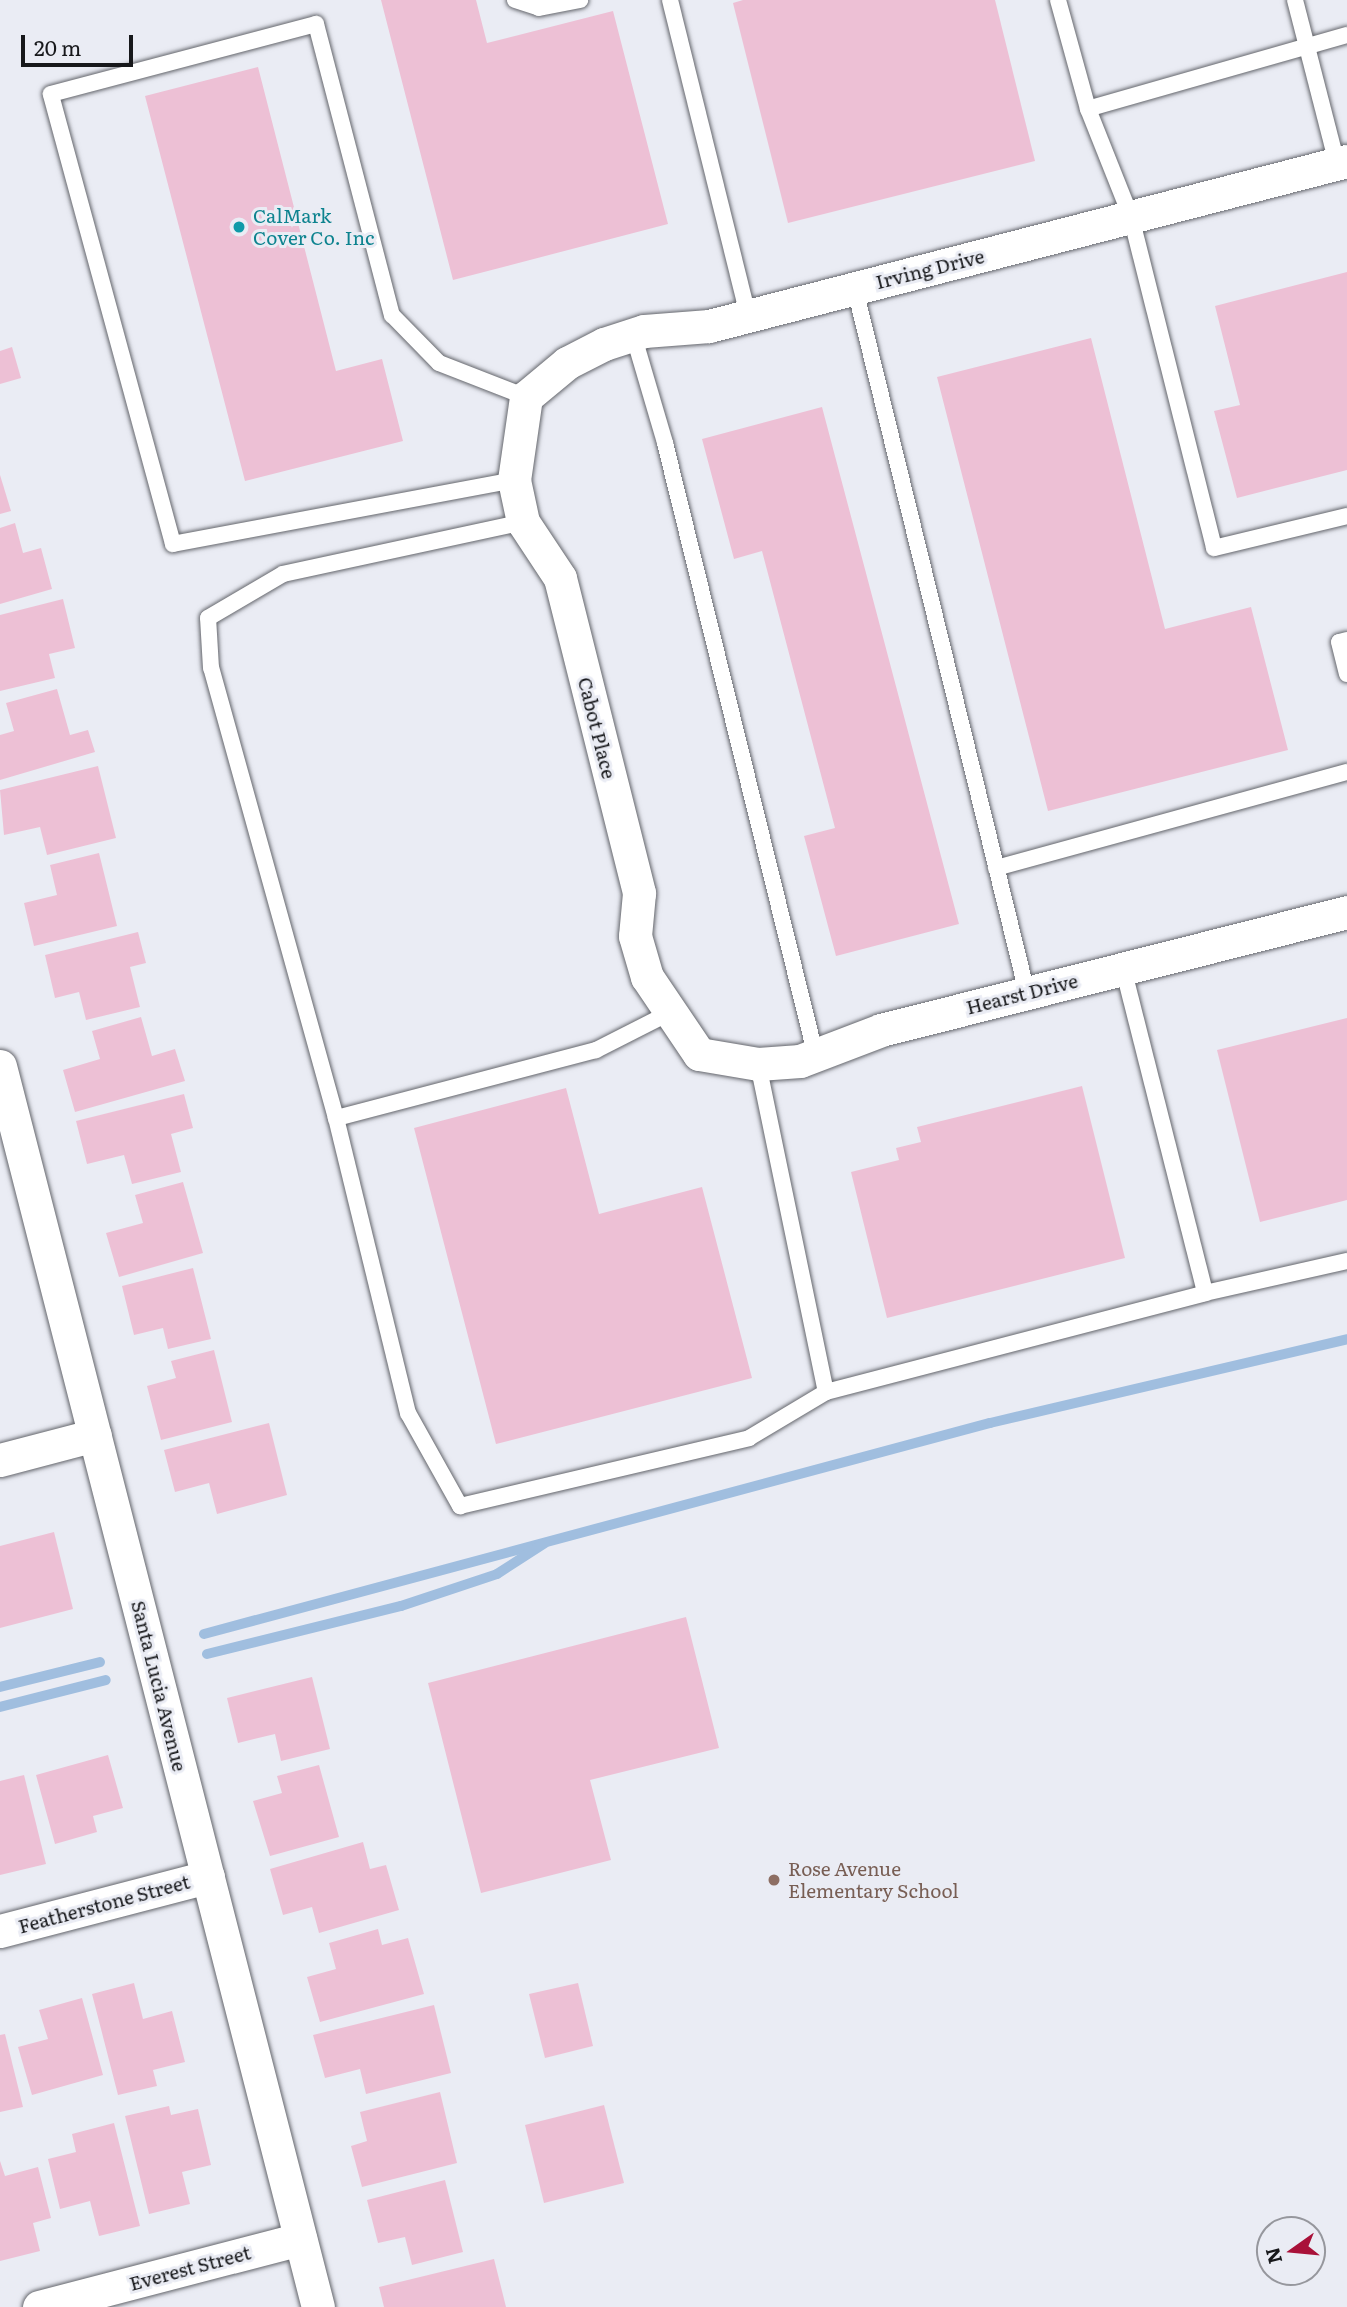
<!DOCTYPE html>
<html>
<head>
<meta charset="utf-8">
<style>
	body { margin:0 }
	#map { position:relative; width:1347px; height:2307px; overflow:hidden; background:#eaecf4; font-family:Literata,serif }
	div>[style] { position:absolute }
	.stream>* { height:10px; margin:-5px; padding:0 5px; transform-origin:5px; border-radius:5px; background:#a0bedf }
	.building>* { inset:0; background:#edc0d5 }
	.roads { filter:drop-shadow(0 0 2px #64666c) drop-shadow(0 0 2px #64666c) }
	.lane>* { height:16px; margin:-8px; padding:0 8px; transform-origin:8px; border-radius:8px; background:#fff }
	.street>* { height:33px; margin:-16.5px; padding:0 16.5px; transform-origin:16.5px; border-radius:16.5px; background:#fff }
	.dots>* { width:19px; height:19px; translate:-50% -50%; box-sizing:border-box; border:4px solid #eaecf4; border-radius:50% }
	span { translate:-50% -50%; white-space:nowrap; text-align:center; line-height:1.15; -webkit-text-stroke:6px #eaecf4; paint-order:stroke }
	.culture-label { font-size:19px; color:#0d838f }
	.left { translate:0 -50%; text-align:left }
	.street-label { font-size:19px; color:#17181b }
	.education-label { font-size:19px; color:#785e54 }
	.north { position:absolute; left:1256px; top:2216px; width:70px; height:70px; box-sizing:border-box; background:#eaecf4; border:2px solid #96979d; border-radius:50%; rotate:255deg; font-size:19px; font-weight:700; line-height:28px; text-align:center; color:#17181b }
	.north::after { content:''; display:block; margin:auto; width:24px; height:32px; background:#a91139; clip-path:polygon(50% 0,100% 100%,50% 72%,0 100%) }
	.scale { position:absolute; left:21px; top:35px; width:112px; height:32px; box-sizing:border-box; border:4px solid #17181b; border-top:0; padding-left:9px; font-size:21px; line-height:24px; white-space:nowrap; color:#17181b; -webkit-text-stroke:5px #eaecf4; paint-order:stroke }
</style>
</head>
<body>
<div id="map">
	<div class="stream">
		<div style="left:204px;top:1634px;width:814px;rotate:-15.03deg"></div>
		<div style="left:990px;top:1423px;width:367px;rotate:-13.2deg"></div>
		<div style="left:207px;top:1654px;width:200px;rotate:-13.9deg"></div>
		<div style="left:401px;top:1606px;width:101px;rotate:-18.4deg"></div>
		<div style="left:497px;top:1574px;width:57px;rotate:-32.9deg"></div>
		<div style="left:0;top:1687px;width:103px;rotate:-14deg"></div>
		<div style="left:0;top:1707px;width:109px;rotate:-14.3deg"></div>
	</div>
	<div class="building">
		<div style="clip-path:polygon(381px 0,476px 0,487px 43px,613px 11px,668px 224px,453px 280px)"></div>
		<div style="clip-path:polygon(743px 0,995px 0,1035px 161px,788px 223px,733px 3px)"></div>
		<div style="clip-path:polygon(258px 67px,336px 371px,382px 359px,403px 441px,245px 481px,145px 96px)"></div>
		<div style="clip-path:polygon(1347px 272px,1347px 470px,1237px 498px,1214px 411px,1240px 405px,1215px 306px)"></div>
		<div style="clip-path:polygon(1091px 338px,1165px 629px,1251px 607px,1288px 750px,1048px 811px,937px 377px)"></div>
		<div style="clip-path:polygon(12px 347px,21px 378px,0 384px,0 351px)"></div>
		<div style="clip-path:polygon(822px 407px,959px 924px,836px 956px,804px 836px,835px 828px,762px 551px,734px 559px,702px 439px)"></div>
		<div style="clip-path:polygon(0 475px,11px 511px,0 514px)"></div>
		<div style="clip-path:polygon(15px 523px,23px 553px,41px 548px,52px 589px,0 604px,0 528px)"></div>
		<div style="clip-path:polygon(63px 599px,75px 648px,49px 654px,55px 678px,0 691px,0 615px)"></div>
		<div style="clip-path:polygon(57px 689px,70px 735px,88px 730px,95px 752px,0 780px,0 735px,14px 731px,6px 703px)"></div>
		<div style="clip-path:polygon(98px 766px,116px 838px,47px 855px,40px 827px,4px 835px,0 790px)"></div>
		<div style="clip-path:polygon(99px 853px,117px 926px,34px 946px,24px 903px,57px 895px,50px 865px)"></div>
		<div style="clip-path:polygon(138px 932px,146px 963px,130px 967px,140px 1007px,86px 1020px,79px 992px,55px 998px,45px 955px)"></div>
		<div style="clip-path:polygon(141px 1017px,152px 1056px,175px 1049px,185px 1081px,75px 1112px,63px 1070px,100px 1059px,92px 1031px)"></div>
		<div style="clip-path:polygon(1347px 1018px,1347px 1200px,1260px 1222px,1217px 1050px)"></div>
		<div style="clip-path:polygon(1082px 1086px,1125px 1258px,887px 1318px,851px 1172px,899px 1160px,896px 1148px,921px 1142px,917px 1127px)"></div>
		<div style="clip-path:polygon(566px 1088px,599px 1214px,702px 1187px,752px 1378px,496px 1444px,414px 1128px)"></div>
		<div style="clip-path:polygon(184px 1094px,193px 1128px,171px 1134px,181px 1172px,132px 1184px,124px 1155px,87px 1164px,76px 1121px)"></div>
		<div style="clip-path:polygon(183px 1182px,203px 1253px,119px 1277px,106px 1233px,143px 1223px,135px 1195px)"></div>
		<div style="clip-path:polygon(193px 1268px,211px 1339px,168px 1349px,163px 1328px,134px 1335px,122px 1286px)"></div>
		<div style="clip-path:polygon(214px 1350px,232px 1422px,161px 1440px,147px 1386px,176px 1378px,171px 1361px)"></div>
		<div style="clip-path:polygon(269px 1423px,287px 1495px,217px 1514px,209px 1483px,175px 1492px,164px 1450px)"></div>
		<div style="clip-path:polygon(54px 1532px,73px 1609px,0 1628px,0 1546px)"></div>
		<div style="clip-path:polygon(686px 1617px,719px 1748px,590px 1780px,611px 1860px,481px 1893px,428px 1683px)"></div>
		<div style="clip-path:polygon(312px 1677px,330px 1749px,281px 1761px,275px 1734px,238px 1743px,227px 1698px)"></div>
		<div style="clip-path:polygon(108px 1755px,123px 1808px,93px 1816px,97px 1832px,55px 1844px,36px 1775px)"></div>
		<div style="clip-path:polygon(319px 1765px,339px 1837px,270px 1856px,253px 1801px,282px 1793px,277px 1776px)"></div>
		<div style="clip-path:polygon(24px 1775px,46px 1864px,0 1875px,0 1781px)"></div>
		<div style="clip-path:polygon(363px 1842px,370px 1869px,386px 1865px,399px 1910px,319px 1933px,312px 1907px,283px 1915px,270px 1869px)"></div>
		<div style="clip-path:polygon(378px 1929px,382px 1945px,408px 1938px,424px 1994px,320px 2022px,307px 1977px,336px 1969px,329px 1943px)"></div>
		<div style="clip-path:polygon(134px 1983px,143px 2019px,172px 2011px,185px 2062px,153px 2070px,157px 2086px,118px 2095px,92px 1994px)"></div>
		<div style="clip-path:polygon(578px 1983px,593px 2046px,545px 2058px,529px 1994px)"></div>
		<div style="clip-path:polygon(82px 1998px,103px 2075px,32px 2095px,18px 2047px,48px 2039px,39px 2010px)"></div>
		<div style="clip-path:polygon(434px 2005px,451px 2073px,366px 2094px,360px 2069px,325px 2078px,313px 2035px)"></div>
		<div style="clip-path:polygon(5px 2034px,23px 2107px,0 2112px,0 2035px)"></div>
		<div style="clip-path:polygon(440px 2092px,457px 2163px,362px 2187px,351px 2146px,367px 2141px,360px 2112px)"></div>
		<div style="clip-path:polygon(604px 2105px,624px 2183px,544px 2203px,525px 2125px)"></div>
		<div style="clip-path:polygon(169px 2106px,171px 2115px,198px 2109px,211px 2165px,182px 2172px,190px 2204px,149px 2214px,125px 2116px)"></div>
		<div style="clip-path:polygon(114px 2123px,140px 2226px,99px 2236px,90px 2201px,60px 2209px,48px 2159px,76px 2152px,72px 2134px)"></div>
		<div style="clip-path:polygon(0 2161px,5px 2176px,38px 2167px,51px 2218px,33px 2223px,40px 2251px,0 2261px)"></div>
		<div style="clip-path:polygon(445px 2180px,463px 2252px,412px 2265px,405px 2237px,378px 2243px,367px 2200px)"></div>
		<div style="clip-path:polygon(494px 2259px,506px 2307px,384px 2307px,379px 2287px)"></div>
	</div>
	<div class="roads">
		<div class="lane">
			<div style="left:515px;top:0;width:25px;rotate:18deg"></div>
			<div style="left:539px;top:8px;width:42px;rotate:-11deg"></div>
			<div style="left:670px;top:0;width:325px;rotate:76.1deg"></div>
			<div style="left:1058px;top:0;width:113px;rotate:74.6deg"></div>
			<div style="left:1295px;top:0;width:169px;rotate:75.6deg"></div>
			<div style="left:1347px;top:35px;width:269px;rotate:164.1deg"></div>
			<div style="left:1088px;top:109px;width:116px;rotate:68.3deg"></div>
			<div style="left:1131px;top:217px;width:341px;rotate:75.9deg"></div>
			<div style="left:1214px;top:548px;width:137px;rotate:-13.5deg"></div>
			<div style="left:855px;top:289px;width:725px;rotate:76.27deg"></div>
			<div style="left:633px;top:334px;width:114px;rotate:73.6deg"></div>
			<div style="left:665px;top:443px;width:632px;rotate:76.18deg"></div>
			<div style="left:514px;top:480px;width:347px;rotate:169.4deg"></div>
			<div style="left:173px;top:544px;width:466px;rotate:-105.2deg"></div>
			<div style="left:51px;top:94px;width:274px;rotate:-14.8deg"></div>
			<div style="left:316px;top:24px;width:301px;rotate:75.4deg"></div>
			<div style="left:392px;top:315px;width:67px;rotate:45.6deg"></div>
			<div style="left:439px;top:363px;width:93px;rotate:21.3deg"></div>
			<div style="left:1347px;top:640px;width:8px;rotate:166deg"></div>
			<div style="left:1339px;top:642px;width:33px;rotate:76deg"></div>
			<div style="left:996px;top:868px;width:364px;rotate:-15.3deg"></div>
			<div style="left:1123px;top:968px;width:335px;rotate:75.8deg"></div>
			<div style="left:1205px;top:1293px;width:146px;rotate:-12.7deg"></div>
			<div style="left:667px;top:1014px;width:80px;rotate:153.1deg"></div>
			<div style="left:596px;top:1050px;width:269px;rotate:165.3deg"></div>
			<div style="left:336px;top:1118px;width:304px;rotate:76.3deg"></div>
			<div style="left:408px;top:1413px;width:107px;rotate:60.8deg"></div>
			<div style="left:460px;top:1506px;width:297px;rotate:-13.2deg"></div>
			<div style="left:749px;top:1438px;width:90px;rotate:-30.9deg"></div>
			<div style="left:758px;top:1064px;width:335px;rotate:78.3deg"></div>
			<div style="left:826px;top:1392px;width:392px;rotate:-14.6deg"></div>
			<div style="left:336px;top:1118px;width:467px;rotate:-105.5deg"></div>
			<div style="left:211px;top:668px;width:50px;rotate:-93.4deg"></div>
			<div style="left:208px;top:618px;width:87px;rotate:-30.4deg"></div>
			<div style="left:283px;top:574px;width:246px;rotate:-12.2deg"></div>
		</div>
		<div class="street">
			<div style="left:1347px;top:161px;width:659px;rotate:165.5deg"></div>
			<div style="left:709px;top:326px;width:65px;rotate:175.6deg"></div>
			<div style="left:644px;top:331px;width:42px;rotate:162deg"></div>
			<div style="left:604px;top:344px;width:42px;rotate:152.8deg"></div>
			<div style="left:567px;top:363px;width:53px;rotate:140.3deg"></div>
			<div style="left:526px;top:397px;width:84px;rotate:98.2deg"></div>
			<div style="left:514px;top:480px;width:43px;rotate:77.9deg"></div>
			<div style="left:523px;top:522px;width:67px;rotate:56.5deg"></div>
			<div style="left:560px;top:578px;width:325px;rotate:75.9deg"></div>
			<div style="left:639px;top:893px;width:43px;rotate:95.3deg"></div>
			<div style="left:635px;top:936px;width:43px;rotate:73.7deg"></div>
			<div style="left:647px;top:977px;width:93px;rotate:56deg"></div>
			<div style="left:699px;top:1054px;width:60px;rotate:9.6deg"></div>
			<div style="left:758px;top:1064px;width:42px;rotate:-4.1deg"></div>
			<div style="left:800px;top:1061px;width:87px;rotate:-20.9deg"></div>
			<div style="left:881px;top:1030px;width:481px;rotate:-14.2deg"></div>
			<div style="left:0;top:1066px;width:1281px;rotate:75.63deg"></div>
			<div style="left:0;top:1460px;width:98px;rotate:-14.7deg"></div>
			<div style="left:0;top:1931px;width:215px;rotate:-14.6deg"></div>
			<div style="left:39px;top:2307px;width:270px;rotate:-14.6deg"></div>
		</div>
	</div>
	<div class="dots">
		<div style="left:239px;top:227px;background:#0f9aa8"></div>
		<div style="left:774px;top:1880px;background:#8d6e63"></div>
	</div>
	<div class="culture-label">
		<span class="left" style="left:253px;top:227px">CalMark<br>Cover Co. Inc</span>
	</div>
	<div class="street-label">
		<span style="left:930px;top:269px;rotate:-14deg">Irving Drive</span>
		<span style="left:597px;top:728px;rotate:76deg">Cabot Place</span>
		<span style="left:1022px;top:994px;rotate:-14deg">Hearst Drive</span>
		<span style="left:159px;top:1686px;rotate:76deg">Santa Lucia Avenue</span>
		<span style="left:104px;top:1904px;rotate:-15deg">Featherstone Street</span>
		<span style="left:190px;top:2268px;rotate:-15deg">Everest Street</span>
	</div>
	<div class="education-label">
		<span class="left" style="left:788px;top:1880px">Rose Avenue<br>Elementary School</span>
	</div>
	<div class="north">N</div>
	<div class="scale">20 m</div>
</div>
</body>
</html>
